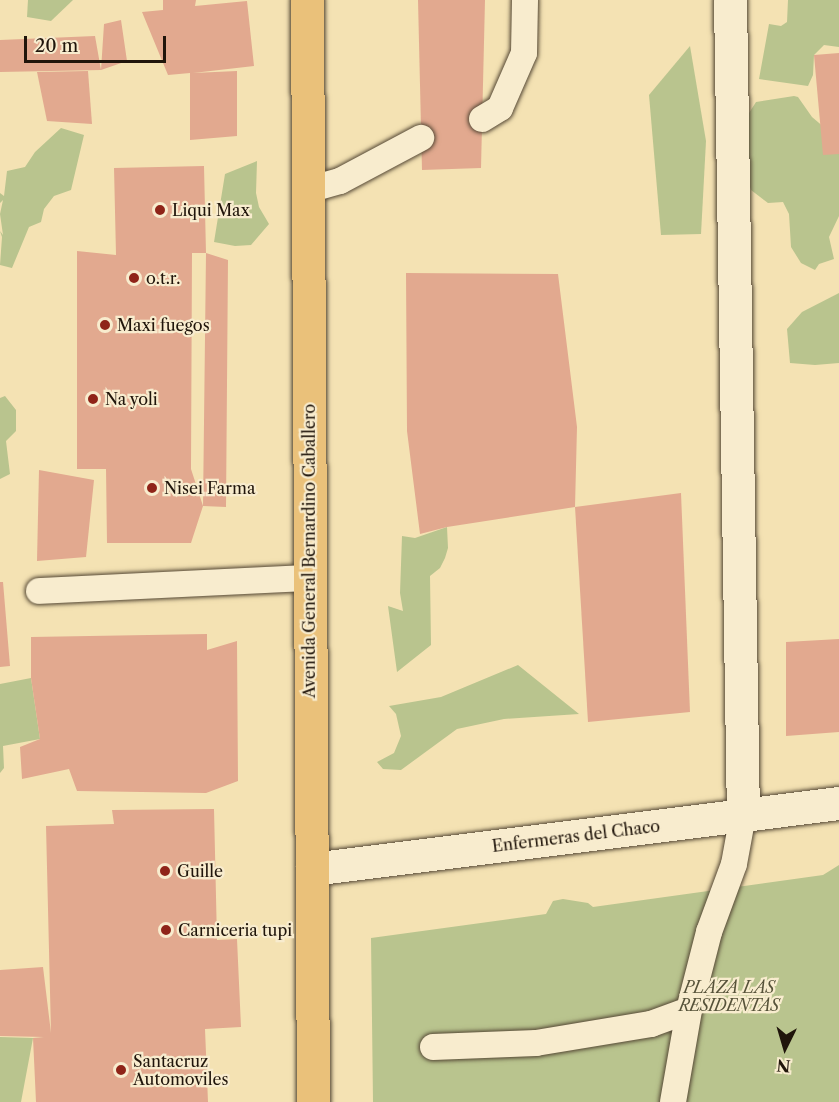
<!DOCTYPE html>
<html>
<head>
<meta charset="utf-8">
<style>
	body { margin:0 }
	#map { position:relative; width:839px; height:1102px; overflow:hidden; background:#f4e2b3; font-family:"Libre Caslon Text",serif }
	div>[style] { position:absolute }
	.green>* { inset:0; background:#b9c48e }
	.building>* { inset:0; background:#e2a98f }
	.roads { filter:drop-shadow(0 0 2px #554835) drop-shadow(0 0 2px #554835) }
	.lane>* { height:26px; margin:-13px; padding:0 13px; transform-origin:13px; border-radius:13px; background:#f8ecce }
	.street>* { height:33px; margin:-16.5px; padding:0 16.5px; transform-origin:16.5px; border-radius:16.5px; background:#f8ecce }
	.secondary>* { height:33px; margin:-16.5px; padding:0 16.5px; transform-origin:16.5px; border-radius:16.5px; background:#f8ecce }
	.primary>* { height:33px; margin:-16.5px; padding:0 16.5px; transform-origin:16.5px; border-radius:16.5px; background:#eac17a }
	.dots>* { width:16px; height:16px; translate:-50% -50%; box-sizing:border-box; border:3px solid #f8ecce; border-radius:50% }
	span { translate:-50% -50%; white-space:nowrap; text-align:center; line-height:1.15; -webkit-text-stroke:4.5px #f8ecce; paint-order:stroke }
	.poi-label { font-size:16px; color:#20150b }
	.left { translate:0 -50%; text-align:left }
	.street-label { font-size:16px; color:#20150b }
	.park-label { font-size:16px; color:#565239; font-style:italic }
	.north { position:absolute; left:755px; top:1018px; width:60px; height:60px; -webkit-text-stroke:4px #f8ecce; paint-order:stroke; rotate:185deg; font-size:16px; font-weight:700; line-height:24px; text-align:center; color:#20150b }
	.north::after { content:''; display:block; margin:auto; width:21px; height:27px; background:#20150b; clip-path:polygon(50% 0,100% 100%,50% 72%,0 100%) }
	.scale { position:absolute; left:24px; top:36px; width:142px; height:27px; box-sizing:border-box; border:3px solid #20150b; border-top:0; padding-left:8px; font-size:18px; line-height:21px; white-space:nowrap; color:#20150b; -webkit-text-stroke:4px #f8ecce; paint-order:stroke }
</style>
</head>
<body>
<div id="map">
	<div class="green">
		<div style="clip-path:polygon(28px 0,73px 0,51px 21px,27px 17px)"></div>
		<div style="clip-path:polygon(788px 0,839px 0,839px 47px,824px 45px,814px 55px,813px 75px,808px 86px,759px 79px,769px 24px,781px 26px,787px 22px)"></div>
		<div style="clip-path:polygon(690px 46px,706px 141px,701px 234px,661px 235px,649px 95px)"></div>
		<div style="clip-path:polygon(794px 96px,798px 97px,812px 117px,832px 134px,839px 145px,839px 216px,829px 237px,834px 259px,819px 264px,815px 270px,801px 263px,791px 247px,789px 214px,783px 202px,768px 203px,751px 190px,748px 181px,749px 113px,756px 102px)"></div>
		<div style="clip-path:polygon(61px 128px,84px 135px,71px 190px,54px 196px,44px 209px,41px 222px,29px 227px,12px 268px,0 265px,2px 237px,0 231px,3px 235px,0 214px,3px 200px,0 203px,0 193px,4px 196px,7px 171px,25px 167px,35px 152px)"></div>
		<div style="clip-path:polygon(257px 161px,256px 193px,259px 207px,269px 224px,251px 245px,235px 246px,214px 242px,225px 174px)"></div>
		<div style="clip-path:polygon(839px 293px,839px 363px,815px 365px,790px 363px,787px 329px,802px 312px)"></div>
		<div style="clip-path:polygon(5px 396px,16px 410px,16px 431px,6px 441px,10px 474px,0 479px,0 398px)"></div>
		<div style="clip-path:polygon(447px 527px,448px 548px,445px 558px,440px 568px,430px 576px,431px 645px,397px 672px,388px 606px,403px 611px,400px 593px,402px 536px,415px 538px)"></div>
		<div style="clip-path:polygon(518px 665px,579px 714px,504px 719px,457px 729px,401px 770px,383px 769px,377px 762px,394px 753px,401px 736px,396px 714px,389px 706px,441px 697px)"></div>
		<div style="clip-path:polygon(31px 678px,40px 739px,3px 746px,4px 768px,0 773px,0 684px)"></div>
		<div style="clip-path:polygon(839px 865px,839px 1102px,373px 1102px,371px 938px,546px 914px,553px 901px,563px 899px,588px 903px,593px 907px,823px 875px)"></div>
		<div style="clip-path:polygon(0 1037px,33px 1038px,21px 1102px,0 1102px)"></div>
	</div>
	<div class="building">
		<div style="clip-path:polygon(163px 0,196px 0,195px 6px,247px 1px,254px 66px,193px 73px,237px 71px,237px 136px,190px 140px,190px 73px,168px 75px,142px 12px,163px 10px)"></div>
		<div style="clip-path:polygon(418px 0,485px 0,481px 168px,422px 170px)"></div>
		<div style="clip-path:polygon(121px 20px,127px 61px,101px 70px,0 72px,0 40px,95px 36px,101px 70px,104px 24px)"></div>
		<div style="clip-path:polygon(839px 53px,839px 154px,823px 155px,814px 55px)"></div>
		<div style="clip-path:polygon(88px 71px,92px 124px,47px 121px,37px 72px)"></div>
		<div style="clip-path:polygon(evenodd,204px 166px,206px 253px,228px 260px,226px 507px,203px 506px,191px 543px,107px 543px,106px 469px,77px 469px,77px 251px,116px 255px,114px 168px,204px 166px,192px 253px,206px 253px,203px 506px,191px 469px,192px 253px)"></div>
		<div style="clip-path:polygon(406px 273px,558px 274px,577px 427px,575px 507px,447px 527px,420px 534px,407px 431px)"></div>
		<div style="clip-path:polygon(39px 470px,94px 480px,86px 557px,37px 561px)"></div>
		<div style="clip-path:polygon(681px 493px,690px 712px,588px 722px,575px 507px)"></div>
		<div style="clip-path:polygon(0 582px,3px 582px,10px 666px,0 667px)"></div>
		<div style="clip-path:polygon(207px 634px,207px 650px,237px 641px,238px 781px,206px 793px,77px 791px,69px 769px,22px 779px,20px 747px,40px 739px,31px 678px,31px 637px)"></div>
		<div style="clip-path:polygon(839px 639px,839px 732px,786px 736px,786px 642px)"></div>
		<div style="clip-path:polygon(214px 809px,217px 940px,237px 939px,241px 1027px,205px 1029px,208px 1102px,36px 1102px,33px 1038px,44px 1037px,0 1036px,0 970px,43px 967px,51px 1033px,46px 826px,114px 824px,112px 810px)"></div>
	</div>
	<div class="roads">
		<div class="lane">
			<div style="left:482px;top:119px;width:21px;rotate:-31deg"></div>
			<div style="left:500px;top:108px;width:60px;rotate:-66.4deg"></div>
			<div style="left:524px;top:53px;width:53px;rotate:-88.9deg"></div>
			<div style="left:308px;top:190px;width:33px;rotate:-16deg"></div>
			<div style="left:340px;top:181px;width:92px;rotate:-28deg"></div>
			<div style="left:39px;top:591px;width:270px;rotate:-2.8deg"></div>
			<div style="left:433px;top:1047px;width:103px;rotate:-2.2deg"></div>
			<div style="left:536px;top:1043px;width:117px;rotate:-9.4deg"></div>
			<div style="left:651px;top:1024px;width:40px;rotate:-20.2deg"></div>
			<div style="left:673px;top:1102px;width:93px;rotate:-80.1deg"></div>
			<div style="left:689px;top:1010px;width:81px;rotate:-75.6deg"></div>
			<div style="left:709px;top:932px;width:72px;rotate:-69.8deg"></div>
			<div style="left:734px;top:864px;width:50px;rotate:-79.6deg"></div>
		</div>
		<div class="street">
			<div style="left:730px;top:0;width:815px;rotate:89.09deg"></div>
		</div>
		<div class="secondary">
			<div style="left:312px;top:869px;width:531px;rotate:-7.14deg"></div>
		</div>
		<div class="primary">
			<div style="left:307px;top:0;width:1102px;rotate:89.69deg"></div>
		</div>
	</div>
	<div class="dots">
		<div style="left:160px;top:210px;background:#8f2418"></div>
		<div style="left:134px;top:278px;background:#8f2418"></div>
		<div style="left:105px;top:325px;background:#8f2418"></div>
		<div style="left:93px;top:399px;background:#8f2418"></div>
		<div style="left:152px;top:488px;background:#8f2418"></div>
		<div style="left:165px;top:871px;background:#8f2418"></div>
		<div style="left:166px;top:930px;background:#8f2418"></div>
		<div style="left:121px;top:1070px;background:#8f2418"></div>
	</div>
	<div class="poi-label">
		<span class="left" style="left:172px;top:210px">Liqui Max</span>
		<span class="left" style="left:146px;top:278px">o.t.r.</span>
		<span class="left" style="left:117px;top:325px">Maxi fuegos</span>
		<span class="left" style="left:105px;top:399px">Na yoli</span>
		<span class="left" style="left:164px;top:488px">Nisei Farma</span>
		<span class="left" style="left:177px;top:871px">Guille</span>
		<span class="left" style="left:178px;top:930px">Carniceria tupi</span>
		<span class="left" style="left:133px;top:1070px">Santacruz<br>Automoviles</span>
	</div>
	<div class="street-label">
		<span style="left:309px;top:551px;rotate:-90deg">Avenida General Bernardino Caballero</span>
		<span style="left:576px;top:836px;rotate:-7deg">Enfermeras del Chaco</span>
	</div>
	<div class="park-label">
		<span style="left:729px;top:996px">PLAZA LAS<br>RESIDENTAS</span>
	</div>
	<div class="north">N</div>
	<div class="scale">20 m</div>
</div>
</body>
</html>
